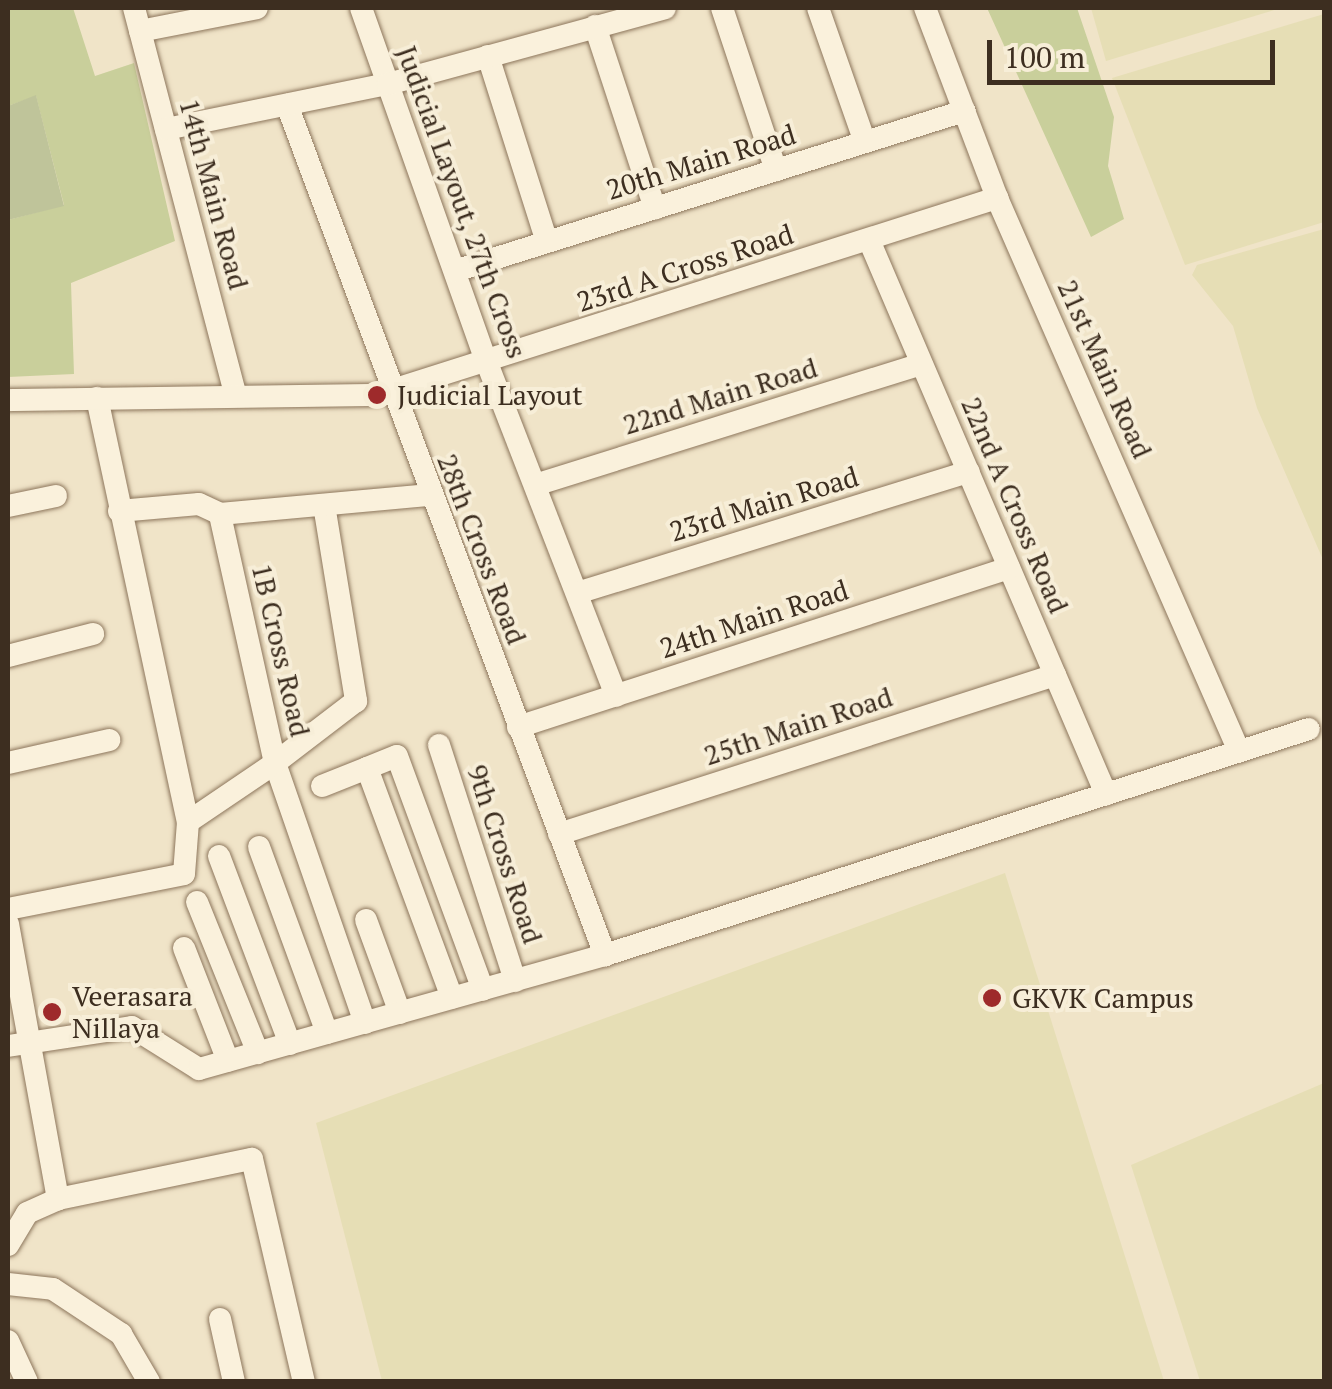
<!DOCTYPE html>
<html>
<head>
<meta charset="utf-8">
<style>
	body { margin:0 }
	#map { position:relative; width:1332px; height:1389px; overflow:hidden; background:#f0e4c8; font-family:"PT Serif",serif }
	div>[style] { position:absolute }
	.farmland>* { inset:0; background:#e6deb5 }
	.green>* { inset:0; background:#c9cf9b }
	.cemetery>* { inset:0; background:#bfc49a }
	.roads { filter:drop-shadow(0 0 2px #8d765c) drop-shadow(0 0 2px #8d765c) }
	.street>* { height:22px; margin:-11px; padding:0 11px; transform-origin:11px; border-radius:11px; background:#faf1dc }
	.dots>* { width:28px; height:28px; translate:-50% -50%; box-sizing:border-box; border:5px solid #f7eed8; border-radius:50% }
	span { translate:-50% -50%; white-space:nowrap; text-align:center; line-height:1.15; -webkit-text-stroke:8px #f7eed8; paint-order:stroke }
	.street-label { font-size:28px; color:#3d2e20 }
	.poi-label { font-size:28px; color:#3d2e20 }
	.left { translate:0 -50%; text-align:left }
	.frame { position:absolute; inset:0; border:10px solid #3d2e20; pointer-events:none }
	.scale { position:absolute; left:987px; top:40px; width:288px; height:45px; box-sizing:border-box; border:5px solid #3d2e20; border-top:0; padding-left:12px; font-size:30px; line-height:35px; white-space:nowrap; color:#3d2e20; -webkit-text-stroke:8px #f7eed8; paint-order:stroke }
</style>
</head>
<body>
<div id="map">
	<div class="farmland">
		<div style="clip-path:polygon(1091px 8px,1281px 8px,1106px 61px)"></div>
		<div style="clip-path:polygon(1324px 14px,1324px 222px,1185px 265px,1112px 78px)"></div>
		<div style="clip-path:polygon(1324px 229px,1324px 562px,1257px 408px,1233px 326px,1192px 275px,1197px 265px)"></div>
		<div style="clip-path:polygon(1005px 873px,1164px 1381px,382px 1381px,316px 1123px)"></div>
		<div style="clip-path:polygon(1324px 1083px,1324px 1381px,1200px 1381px,1131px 1165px)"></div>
	</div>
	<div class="green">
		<div style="clip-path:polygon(8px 8px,73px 8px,95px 76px,134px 63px,175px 241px,71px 283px,74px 374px,8px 377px,8px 220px,64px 205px,36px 96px,8px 106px)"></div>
		<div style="clip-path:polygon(987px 8px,1077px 8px,1114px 117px,1108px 166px,1124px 219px,1091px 237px)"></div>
	</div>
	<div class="cemetery">
		<div style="clip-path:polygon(36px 95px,64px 206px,8px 220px,8px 106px)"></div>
	</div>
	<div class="roads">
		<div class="street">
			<div style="left:134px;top:8px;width:401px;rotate:75.3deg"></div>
			<div style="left:361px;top:8px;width:377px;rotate:70.5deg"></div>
			<div style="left:487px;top:363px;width:357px;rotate:68.8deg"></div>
			<div style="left:722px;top:8px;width:171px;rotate:71.6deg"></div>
			<div style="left:818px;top:8px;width:142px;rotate:70.7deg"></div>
			<div style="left:925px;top:8px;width:203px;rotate:69.2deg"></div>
			<div style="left:997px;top:198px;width:604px;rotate:66.37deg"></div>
			<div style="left:595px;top:26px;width:192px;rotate:71.8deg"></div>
			<div style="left:140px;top:31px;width:119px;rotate:-11.1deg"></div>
			<div style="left:488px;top:56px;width:195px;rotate:72.4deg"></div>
			<div style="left:287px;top:105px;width:908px;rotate:69.49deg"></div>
			<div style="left:166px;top:129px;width:227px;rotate:-11.5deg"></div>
			<div style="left:388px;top:84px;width:287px;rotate:-15.3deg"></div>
			<div style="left:869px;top:240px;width:603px;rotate:66.84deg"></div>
			<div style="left:455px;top:271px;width:534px;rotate:-17.45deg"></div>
			<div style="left:97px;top:398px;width:434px;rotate:77.9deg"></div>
			<div style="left:8px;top:400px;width:369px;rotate:-0.8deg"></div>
			<div style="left:377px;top:395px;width:651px;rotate:-17.63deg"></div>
			<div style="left:535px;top:485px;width:405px;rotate:-17.4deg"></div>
			<div style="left:324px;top:505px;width:199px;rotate:80.7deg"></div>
			<div style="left:356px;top:701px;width:102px;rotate:142.6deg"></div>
			<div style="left:275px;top:763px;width:275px;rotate:70.9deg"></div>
			<div style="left:8px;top:506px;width:49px;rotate:-11.8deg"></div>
			<div style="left:119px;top:511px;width:80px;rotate:-5deg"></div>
			<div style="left:199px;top:504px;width:23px;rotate:25deg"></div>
			<div style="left:220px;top:514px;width:211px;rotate:-5.2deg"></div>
			<div style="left:577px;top:593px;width:410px;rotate:-17.2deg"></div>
			<div style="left:8px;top:656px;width:88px;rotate:-14.5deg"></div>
			<div style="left:518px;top:727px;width:516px;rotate:-17.94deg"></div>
			<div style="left:439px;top:745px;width:248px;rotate:72.1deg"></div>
			<div style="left:8px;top:763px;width:104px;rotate:-12.8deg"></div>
			<div style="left:367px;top:768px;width:32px;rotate:-22deg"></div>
			<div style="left:397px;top:756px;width:249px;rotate:69.8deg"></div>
			<div style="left:322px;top:786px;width:48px;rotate:-21.8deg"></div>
			<div style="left:367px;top:768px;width:245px;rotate:69.7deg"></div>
			<div style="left:559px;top:834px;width:521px;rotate:-17.77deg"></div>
			<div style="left:259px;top:847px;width:198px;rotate:69.9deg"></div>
			<div style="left:219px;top:856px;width:201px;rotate:69.3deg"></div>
			<div style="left:197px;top:902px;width:163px;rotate:68deg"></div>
			<div style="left:8px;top:909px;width:179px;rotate:-11.2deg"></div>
			<div style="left:184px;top:874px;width:52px;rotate:-85.6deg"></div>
			<div style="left:188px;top:822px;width:105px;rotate:-34.1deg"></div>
			<div style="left:275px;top:763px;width:255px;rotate:-102.5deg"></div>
			<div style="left:366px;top:920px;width:99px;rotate:69.9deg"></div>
			<div style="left:8px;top:924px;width:280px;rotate:79.7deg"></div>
			<div style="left:58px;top:1199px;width:198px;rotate:-11.7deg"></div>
			<div style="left:252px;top:1159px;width:229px;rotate:76.9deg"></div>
			<div style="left:184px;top:948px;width:121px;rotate:68.7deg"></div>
			<div style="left:8px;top:1046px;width:125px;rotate:-8.7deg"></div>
			<div style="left:132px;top:1027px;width:79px;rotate:32.1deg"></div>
			<div style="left:199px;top:1069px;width:422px;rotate:-15.7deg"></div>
			<div style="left:605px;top:955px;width:739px;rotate:-17.8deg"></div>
			<div style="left:8px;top:1245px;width:37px;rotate:-59deg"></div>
			<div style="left:27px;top:1213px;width:34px;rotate:-24deg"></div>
			<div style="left:8px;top:1284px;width:45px;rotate:6.3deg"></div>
			<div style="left:53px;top:1289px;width:82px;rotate:33.5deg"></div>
			<div style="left:121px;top:1334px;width:56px;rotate:59.7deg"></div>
			<div style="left:220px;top:1319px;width:65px;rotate:77.5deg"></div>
			<div style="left:8px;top:1341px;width:45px;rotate:65.1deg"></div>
		</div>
	</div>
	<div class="dots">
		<div style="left:377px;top:395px;background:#9e2a2b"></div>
		<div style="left:992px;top:998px;background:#9e2a2b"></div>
		<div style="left:52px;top:1012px;background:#9e2a2b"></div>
	</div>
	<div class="street-label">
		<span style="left:701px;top:162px;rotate:-17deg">20th Main Road</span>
		<span style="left:214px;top:194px;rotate:75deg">14th Main Road</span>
		<span style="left:462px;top:202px;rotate:70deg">Judicial Layout, 27th Cross</span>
		<span style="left:685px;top:268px;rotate:-18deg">23rd A Cross Road</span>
		<span style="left:1105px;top:369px;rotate:66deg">21st Main Road</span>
		<span style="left:720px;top:396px;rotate:-17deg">22nd Main Road</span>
		<span style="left:764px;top:504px;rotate:-17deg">23rd Main Road</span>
		<span style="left:1015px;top:505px;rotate:67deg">22nd A Cross Road</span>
		<span style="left:482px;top:549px;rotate:69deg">28th Cross Road</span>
		<span style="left:754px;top:619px;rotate:-18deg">24th Main Road</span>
		<span style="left:281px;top:650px;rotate:77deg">1B Cross Road</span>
		<span style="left:798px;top:726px;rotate:-18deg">25th Main Road</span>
		<span style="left:505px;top:854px;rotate:72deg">9th Cross Road</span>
	</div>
	<div class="poi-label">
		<span class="left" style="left:397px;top:395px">Judicial Layout</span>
		<span class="left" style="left:72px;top:1012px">Veerasara<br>Nillaya</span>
		<span class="left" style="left:1012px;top:998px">GKVK Campus</span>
	</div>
	<div class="frame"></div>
	<div class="scale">100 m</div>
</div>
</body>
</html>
